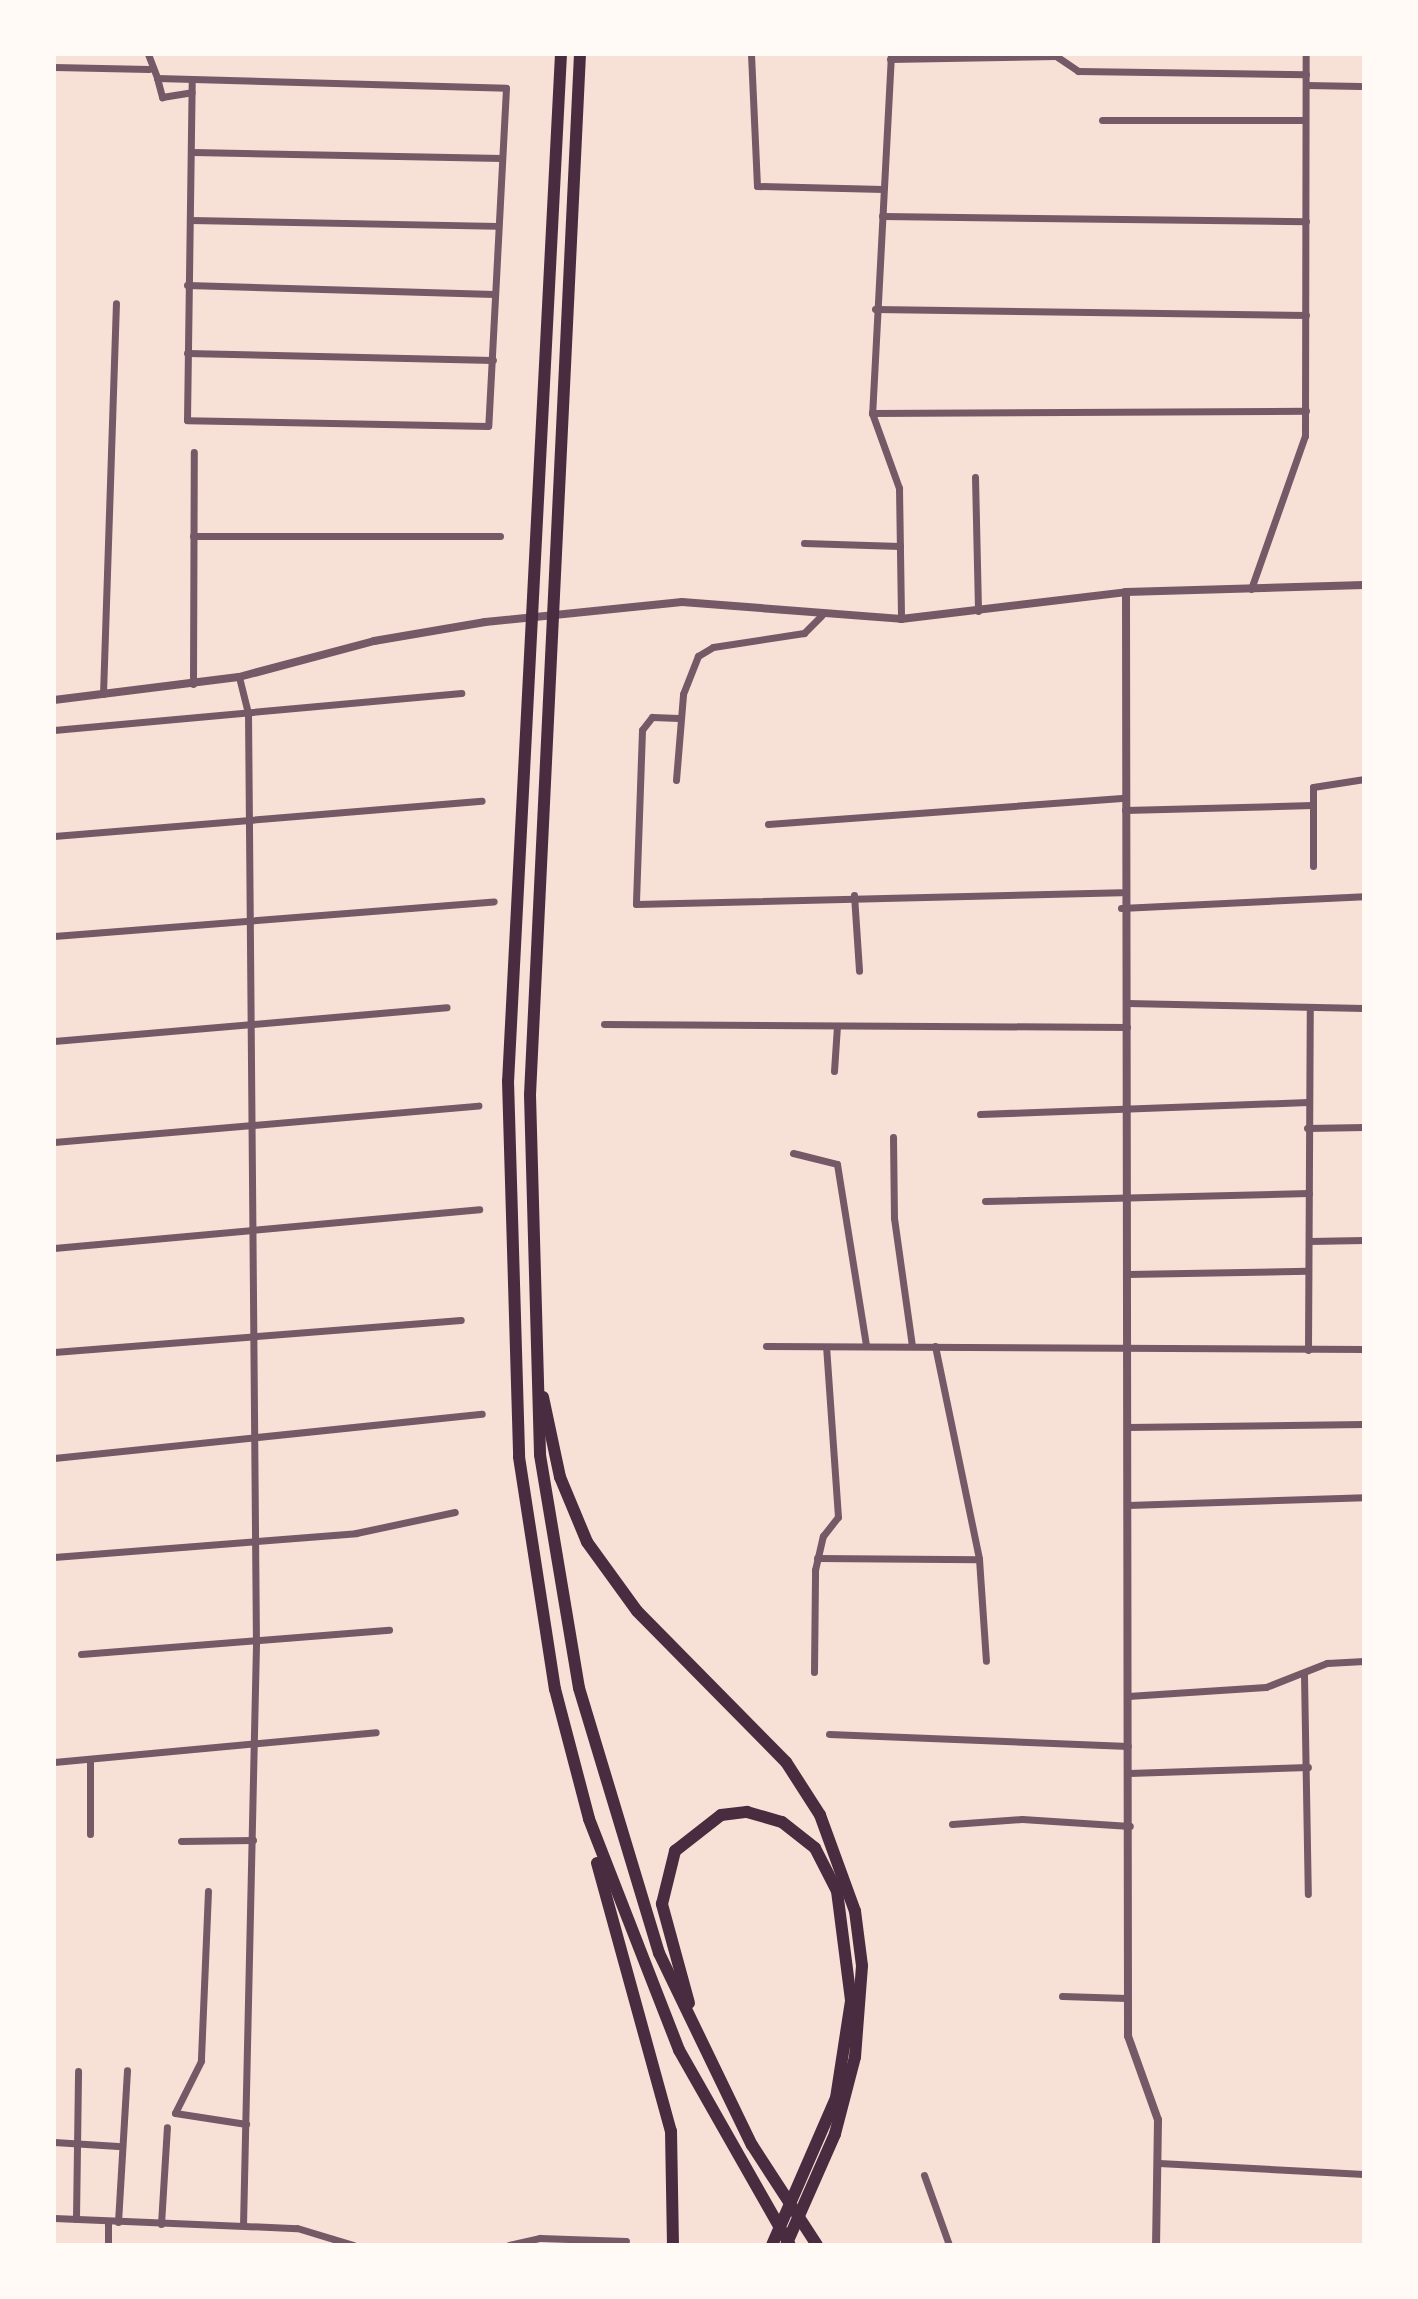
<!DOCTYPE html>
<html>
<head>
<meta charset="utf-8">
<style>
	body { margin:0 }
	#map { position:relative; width:1418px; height:2299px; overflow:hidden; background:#f7e1d7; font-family:Ubuntu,sans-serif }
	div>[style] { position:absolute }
	.minor>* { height:7px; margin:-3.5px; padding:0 3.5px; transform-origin:3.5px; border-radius:3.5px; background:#755966 }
	.tertiary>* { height:8px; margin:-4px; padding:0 4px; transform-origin:4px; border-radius:4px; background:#755966 }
	.motorway>* { height:12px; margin:-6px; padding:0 6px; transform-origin:6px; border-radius:6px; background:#4a2c40 }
	span { translate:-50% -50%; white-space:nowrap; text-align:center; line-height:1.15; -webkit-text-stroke:7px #fffaf5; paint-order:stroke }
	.frame { position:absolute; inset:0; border:56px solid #fffaf5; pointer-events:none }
</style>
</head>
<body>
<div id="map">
	<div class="minor">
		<div style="left:148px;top:54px;width:26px;rotate:69deg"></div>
		<div style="left:157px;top:78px;width:349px;rotate:1.6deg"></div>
		<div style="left:506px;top:88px;width:338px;rotate:93deg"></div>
		<div style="left:488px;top:426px;width:301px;rotate:-178.9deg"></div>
		<div style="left:187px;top:420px;width:341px;rotate:-89.2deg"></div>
		<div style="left:751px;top:54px;width:132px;rotate:87.4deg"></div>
		<div style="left:757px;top:186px;width:126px;rotate:1.4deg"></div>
		<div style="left:891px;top:54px;width:360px;rotate:93deg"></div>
		<div style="left:872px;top:413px;width:80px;rotate:70.2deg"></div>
		<div style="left:899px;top:488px;width:131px;rotate:89.1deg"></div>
		<div style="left:890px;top:59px;width:166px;rotate:-1deg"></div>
		<div style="left:1056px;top:56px;width:27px;rotate:34deg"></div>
		<div style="left:1078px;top:71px;width:228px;rotate:0.8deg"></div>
		<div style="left:54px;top:67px;width:95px;rotate:1.2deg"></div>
		<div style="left:157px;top:78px;width:20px;rotate:75deg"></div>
		<div style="left:162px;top:97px;width:30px;rotate:-9deg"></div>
		<div style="left:1306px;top:85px;width:54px;rotate:1.1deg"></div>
		<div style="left:1102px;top:120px;width:203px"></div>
		<div style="left:192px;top:152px;width:310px;rotate:1.1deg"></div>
		<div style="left:882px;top:216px;width:424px;rotate:0.7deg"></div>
		<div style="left:191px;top:220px;width:306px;rotate:1.1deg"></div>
		<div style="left:187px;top:285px;width:307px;rotate:1.7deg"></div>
		<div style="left:875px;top:309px;width:431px;rotate:0.8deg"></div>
		<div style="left:187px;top:353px;width:306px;rotate:1.3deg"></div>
		<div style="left:872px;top:413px;width:434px;rotate:-0.3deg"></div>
		<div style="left:975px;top:477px;width:134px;rotate:88.7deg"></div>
		<div style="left:193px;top:536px;width:307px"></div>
		<div style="left:804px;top:543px;width:96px;rotate:1.8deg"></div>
		<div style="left:1251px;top:589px;width:162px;rotate:-70.6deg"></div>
		<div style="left:1305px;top:436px;width:382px;rotate:-89.9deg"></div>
		<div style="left:239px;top:677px;width:36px;rotate:76deg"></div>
		<div style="left:248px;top:712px;width:932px;rotate:89.51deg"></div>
		<div style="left:256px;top:1644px;width:581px;rotate:91.28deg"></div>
		<div style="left:193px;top:684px;width:232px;rotate:-89.8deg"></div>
		<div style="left:103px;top:694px;width:391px;rotate:-88.1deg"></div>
		<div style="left:679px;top:718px;width:27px;rotate:-178deg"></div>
		<div style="left:652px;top:717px;width:16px;rotate:128deg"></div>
		<div style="left:642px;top:730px;width:174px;rotate:92deg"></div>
		<div style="left:636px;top:904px;width:485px;rotate:-1.4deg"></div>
		<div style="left:54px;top:730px;width:409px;rotate:-5.2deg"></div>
		<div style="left:676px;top:780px;width:86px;rotate:-85.3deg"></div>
		<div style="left:683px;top:694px;width:41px;rotate:-68.5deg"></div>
		<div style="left:698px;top:656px;width:17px;rotate:-31deg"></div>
		<div style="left:713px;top:647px;width:92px;rotate:-8.7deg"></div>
		<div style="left:804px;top:633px;width:25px;rotate:-45deg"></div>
		<div style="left:1125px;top:810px;width:187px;rotate:-1.5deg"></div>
		<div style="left:768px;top:824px;width:358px;rotate:-4.2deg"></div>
		<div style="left:54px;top:836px;width:429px;rotate:-4.7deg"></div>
		<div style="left:1313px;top:866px;width:79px;rotate:-90deg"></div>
		<div style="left:1313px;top:787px;width:52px;rotate:-8.9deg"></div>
		<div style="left:854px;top:895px;width:76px;rotate:86.2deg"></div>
		<div style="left:1121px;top:908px;width:243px;rotate:-2.8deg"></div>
		<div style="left:54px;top:936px;width:441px;rotate:-4.5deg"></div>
		<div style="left:1127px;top:1003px;width:237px;rotate:1.2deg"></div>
		<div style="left:604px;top:1024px;width:523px;rotate:0.33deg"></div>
		<div style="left:54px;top:1041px;width:394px;rotate:-4.9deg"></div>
		<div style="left:834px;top:1071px;width:45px;rotate:-86.2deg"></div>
		<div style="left:980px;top:1114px;width:328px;rotate:-2.1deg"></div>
		<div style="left:1307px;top:1128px;width:57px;rotate:-1deg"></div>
		<div style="left:893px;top:1137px;width:81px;rotate:89.3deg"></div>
		<div style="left:894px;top:1218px;width:129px;rotate:82deg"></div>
		<div style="left:54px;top:1142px;width:426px;rotate:-4.9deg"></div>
		<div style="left:793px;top:1153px;width:45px;rotate:14deg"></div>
		<div style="left:837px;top:1164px;width:184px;rotate:80.9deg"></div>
		<div style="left:985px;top:1201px;width:324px;rotate:-1.4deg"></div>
		<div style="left:1309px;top:1241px;width:55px;rotate:-1deg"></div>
		<div style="left:54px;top:1248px;width:427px;rotate:-5.2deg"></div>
		<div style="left:1127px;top:1274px;width:180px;rotate:-1deg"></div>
		<div style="left:766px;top:1346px;width:598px;rotate:0.29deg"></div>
		<div style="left:935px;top:1346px;width:217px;rotate:78.3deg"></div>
		<div style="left:979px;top:1559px;width:102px;rotate:86.1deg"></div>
		<div style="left:1308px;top:1350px;width:340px;rotate:-89.7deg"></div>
		<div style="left:54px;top:1352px;width:408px;rotate:-4.5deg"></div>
		<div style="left:1127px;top:1427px;width:237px;rotate:-0.7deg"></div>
		<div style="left:54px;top:1458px;width:430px;rotate:-5.9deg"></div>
		<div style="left:1128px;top:1505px;width:236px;rotate:-1.9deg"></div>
		<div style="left:54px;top:1557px;width:303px;rotate:-4.5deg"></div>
		<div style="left:356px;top:1533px;width:101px;rotate:-12deg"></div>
		<div style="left:817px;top:1558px;width:162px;rotate:0.4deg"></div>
		<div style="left:81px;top:1654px;width:309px;rotate:-4.5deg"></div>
		<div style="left:814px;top:1672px;width:102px;rotate:-89.4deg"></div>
		<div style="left:815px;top:1570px;width:35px;rotate:-77deg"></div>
		<div style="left:823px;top:1536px;width:24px;rotate:-52deg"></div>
		<div style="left:838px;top:1517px;width:170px;rotate:-94deg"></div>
		<div style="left:1304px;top:1675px;width:219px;rotate:89deg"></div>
		<div style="left:1128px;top:1696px;width:138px;rotate:-3.7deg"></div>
		<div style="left:1266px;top:1687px;width:66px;rotate:-21.5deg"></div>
		<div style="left:1327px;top:1663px;width:37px;rotate:-3deg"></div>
		<div style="left:829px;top:1734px;width:299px;rotate:2.3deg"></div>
		<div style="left:90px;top:1761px;width:73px;rotate:90deg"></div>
		<div style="left:54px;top:1762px;width:323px;rotate:-5.3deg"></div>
		<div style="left:1129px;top:1773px;width:179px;rotate:-1.9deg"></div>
		<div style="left:952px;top:1824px;width:70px;rotate:-4.1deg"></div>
		<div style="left:1022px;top:1819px;width:108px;rotate:3.7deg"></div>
		<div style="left:181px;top:1841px;width:72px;rotate:-0.8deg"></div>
		<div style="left:208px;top:1891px;width:170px;rotate:92.4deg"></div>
		<div style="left:201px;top:2061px;width:58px;rotate:116.6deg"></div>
		<div style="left:175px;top:2113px;width:72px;rotate:8.8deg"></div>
		<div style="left:1062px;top:1996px;width:65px;rotate:1.8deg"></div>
		<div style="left:54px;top:2142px;width:64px;rotate:3.6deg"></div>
		<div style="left:1159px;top:2163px;width:205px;rotate:3.1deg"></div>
		<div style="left:924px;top:2175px;width:74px;rotate:70.3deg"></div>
		<div style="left:54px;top:2218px;width:243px;rotate:2.4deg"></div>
		<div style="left:297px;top:2228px;width:59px;rotate:16.9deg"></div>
		<div style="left:76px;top:2219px;width:148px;rotate:-89.2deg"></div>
		<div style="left:118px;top:2222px;width:152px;rotate:-86.6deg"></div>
		<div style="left:161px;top:2224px;width:97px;rotate:-86.5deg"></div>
		<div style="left:108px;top:2245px;width:23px;rotate:-90deg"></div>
		<div style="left:509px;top:2245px;width:32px;rotate:-13deg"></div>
		<div style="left:540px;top:2238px;width:86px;rotate:2deg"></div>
	</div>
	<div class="tertiary">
		<div style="left:1126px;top:592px;width:1444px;rotate:89.92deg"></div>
		<div style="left:1128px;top:2036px;width:89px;rotate:70.3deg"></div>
		<div style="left:1158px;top:2120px;width:125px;rotate:90.9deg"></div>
		<div style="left:54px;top:700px;width:186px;rotate:-7.1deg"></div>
		<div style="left:239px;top:677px;width:140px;rotate:-14.9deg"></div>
		<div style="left:374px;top:641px;width:113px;rotate:-9.7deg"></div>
		<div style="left:485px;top:622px;width:198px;rotate:-5.8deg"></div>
		<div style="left:682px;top:602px;width:220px;rotate:4.4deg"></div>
		<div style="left:901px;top:619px;width:227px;rotate:-6.8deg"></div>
		<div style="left:1126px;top:592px;width:238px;rotate:-1.7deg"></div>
	</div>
	<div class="motorway">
		<div style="left:561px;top:54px;width:1028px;rotate:92.95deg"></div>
		<div style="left:508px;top:1081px;width:376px;rotate:88.3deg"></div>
		<div style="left:519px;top:1457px;width:235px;rotate:81.2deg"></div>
		<div style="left:555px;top:1689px;width:134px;rotate:75.3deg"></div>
		<div style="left:589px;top:1819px;width:248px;rotate:68.7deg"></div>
		<div style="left:679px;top:2050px;width:224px;rotate:60.4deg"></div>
		<div style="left:580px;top:54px;width:1042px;rotate:92.75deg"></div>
		<div style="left:530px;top:1095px;width:360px;rotate:88.4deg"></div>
		<div style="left:540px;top:1455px;width:236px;rotate:80.5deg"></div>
		<div style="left:579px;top:1688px;width:277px;rotate:73.2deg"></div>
		<div style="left:659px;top:1953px;width:213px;rotate:64.2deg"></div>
		<div style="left:752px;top:2145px;width:119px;rotate:57deg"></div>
		<div style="left:543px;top:1397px;width:82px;rotate:78deg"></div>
		<div style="left:560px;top:1477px;width:70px;rotate:67.4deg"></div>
		<div style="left:587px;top:1542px;width:85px;rotate:54.1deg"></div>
		<div style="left:637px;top:1611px;width:212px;rotate:45.4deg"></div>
		<div style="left:786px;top:1762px;width:63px;rotate:57.3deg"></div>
		<div style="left:820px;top:1815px;width:102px;rotate:70deg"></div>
		<div style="left:855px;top:1911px;width:55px;rotate:82.7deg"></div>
		<div style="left:862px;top:1966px;width:91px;rotate:94.4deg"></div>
		<div style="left:855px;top:2057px;width:80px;rotate:104.6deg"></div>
		<div style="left:835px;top:2134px;width:121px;rotate:113.8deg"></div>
		<div style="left:597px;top:1863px;width:278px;rotate:74.6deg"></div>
		<div style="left:671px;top:2131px;width:114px;rotate:89deg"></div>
		<div style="left:689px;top:2003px;width:103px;rotate:-105.3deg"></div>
		<div style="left:662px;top:1904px;width:55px;rotate:-76.2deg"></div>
		<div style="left:675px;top:1851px;width:58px;rotate:-38deg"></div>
		<div style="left:721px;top:1815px;width:26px;rotate:-7deg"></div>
		<div style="left:747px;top:1812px;width:36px;rotate:16deg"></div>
		<div style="left:782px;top:1822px;width:42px;rotate:38.2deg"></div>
		<div style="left:815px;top:1848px;width:48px;rotate:62.9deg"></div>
		<div style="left:837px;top:1891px;width:111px;rotate:82.7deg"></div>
		<div style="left:851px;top:2001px;width:98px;rotate:98.8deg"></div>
		<div style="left:836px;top:2098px;width:160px;rotate:113.5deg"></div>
	</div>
	<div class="frame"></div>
</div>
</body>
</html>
